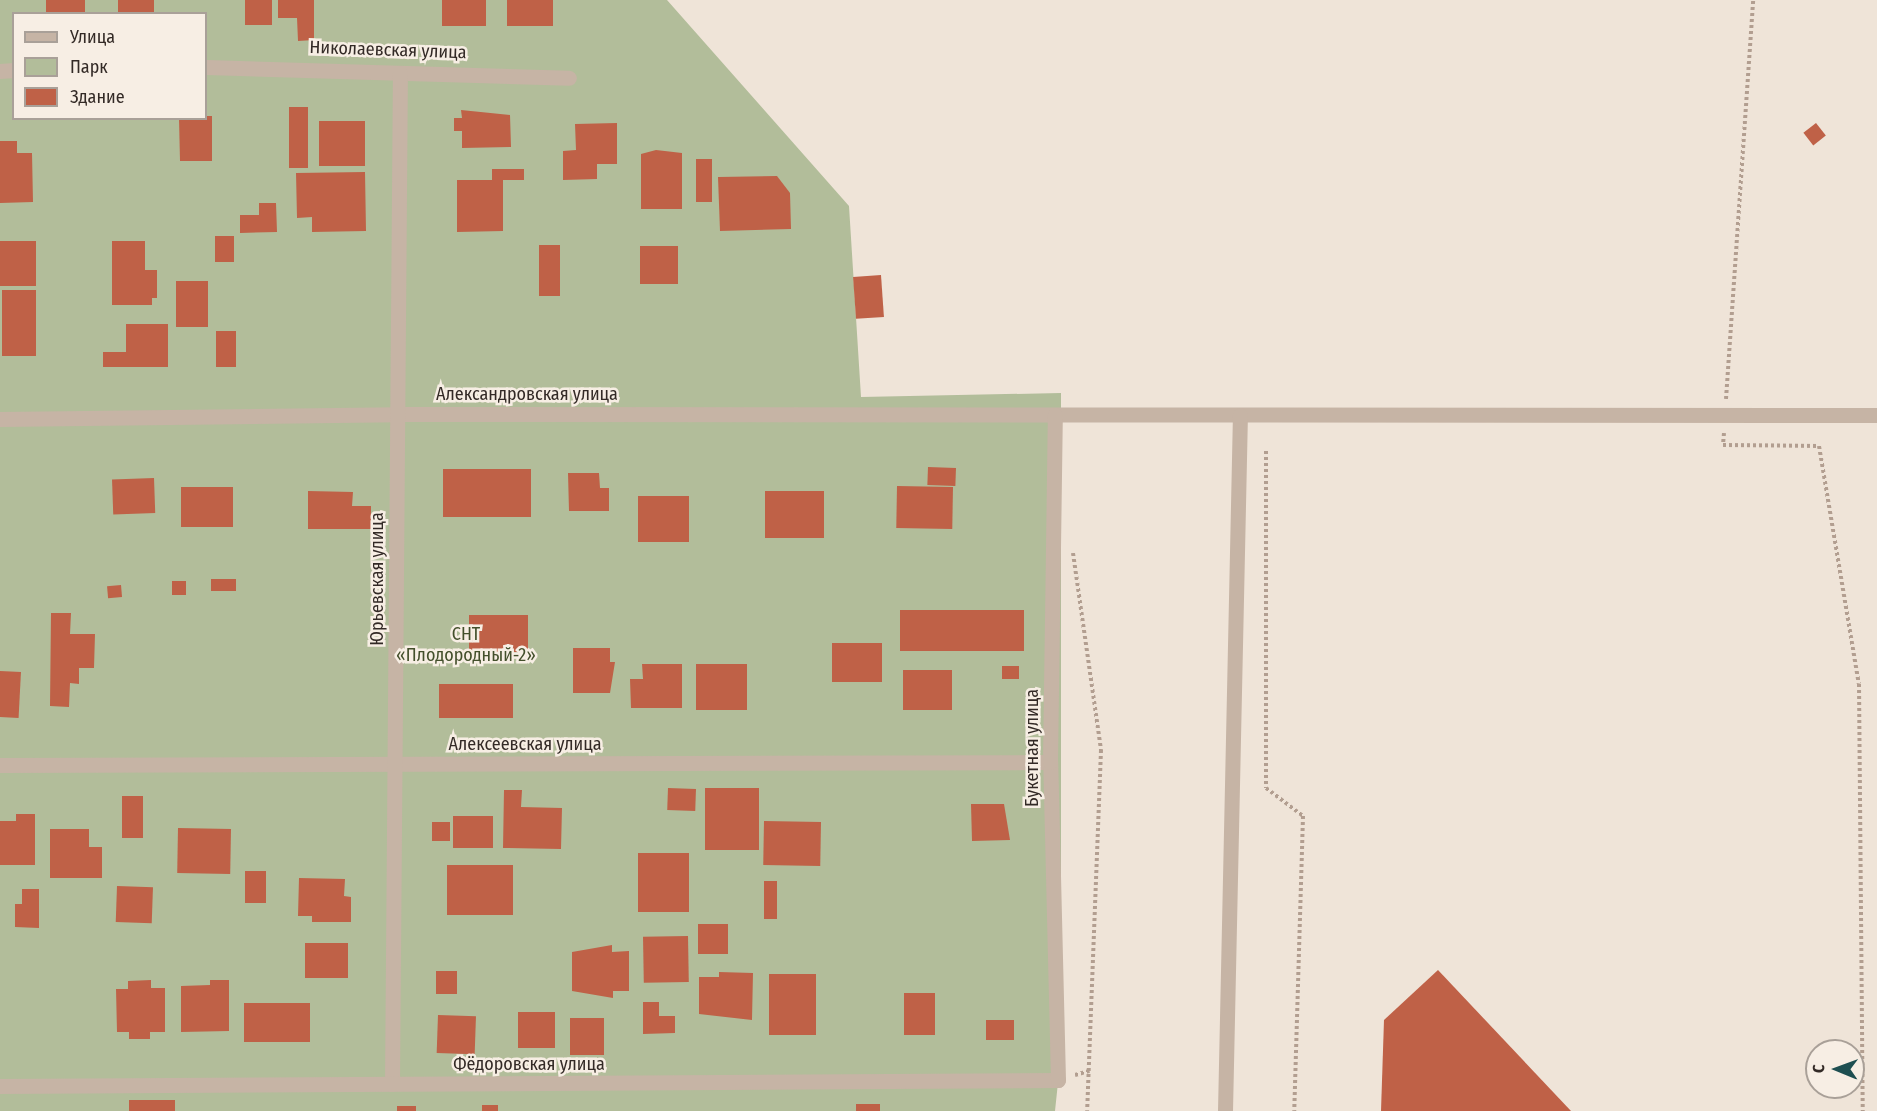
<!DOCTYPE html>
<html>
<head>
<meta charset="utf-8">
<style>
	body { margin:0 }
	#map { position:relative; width:1877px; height:1111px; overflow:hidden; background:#efe4d8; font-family:"Fira Sans Condensed",sans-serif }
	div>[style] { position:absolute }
	.green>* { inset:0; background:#b2bd9a }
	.building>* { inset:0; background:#bf6147; transform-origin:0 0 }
	.path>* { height:4px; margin-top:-2px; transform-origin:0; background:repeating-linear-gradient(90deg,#b29e90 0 3px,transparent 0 6px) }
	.minor>* { height:15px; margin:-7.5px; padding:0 7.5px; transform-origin:7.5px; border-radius:7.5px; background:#c6b4a5 }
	span { translate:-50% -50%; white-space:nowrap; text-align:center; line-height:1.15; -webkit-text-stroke:5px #f7eee4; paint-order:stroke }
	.street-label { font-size:18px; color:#332a26 }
	.park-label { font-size:18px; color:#434f2b }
	.legend { position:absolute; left:12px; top:12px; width:195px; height:108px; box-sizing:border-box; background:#f7eee4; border:2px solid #a9a098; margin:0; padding:8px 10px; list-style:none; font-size:18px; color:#332a26 }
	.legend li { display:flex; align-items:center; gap:12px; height:30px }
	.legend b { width:30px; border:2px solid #a9a098 }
	.north { position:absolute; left:1805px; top:1039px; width:60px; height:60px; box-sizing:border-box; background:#f7eee4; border:2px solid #a9a098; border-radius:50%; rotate:271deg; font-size:16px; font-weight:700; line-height:24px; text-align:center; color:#332a26 }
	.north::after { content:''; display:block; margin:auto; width:21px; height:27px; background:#1e4f51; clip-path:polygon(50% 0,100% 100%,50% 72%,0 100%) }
</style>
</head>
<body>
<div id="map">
	<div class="green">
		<div style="clip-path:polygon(evenodd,0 0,667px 0,849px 206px,861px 397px,1061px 393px,1061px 1054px,1055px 1111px,0 1111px,0 0,14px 14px,206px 14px,206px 118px,14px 118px,14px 14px)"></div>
	</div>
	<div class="building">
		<div style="left:46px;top:0;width:39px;height:14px"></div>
		<div style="left:118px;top:0;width:36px;height:14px"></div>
		<div style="left:245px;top:0;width:27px;height:25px"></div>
		<div style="clip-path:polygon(278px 0,314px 0,314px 40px,298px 41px,297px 18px,278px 18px)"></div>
		<div style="left:442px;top:0;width:44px;height:26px"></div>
		<div style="left:507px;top:0;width:46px;height:26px"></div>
		<div style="left:289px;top:107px;width:19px;height:61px"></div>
		<div style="clip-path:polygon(461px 110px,510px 115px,511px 147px,462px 148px,462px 131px,454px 131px,454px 118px,462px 118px)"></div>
		<div style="clip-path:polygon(206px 116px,212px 116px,212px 161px,180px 161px,179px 118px)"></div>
		<div style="left:365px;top:121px;width:45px;height:46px;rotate:90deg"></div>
		<div style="clip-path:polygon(617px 123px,617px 164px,597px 164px,597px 179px,563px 180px,563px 151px,576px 150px,575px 124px)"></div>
		<div style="left:1816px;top:123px;width:16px;height:16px;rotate:52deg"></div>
		<div style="clip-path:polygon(0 141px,17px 141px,17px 153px,32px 153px,33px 202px,0 203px)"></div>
		<div style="clip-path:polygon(656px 150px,682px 153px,682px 209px,641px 209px,641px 154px)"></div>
		<div style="left:696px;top:159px;width:16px;height:43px"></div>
		<div style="clip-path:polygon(492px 169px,524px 169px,524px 180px,503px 180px,503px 231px,457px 232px,457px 180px,492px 180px)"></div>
		<div style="clip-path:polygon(365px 172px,366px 231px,312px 232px,312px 217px,297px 218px,296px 173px)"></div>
		<div style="clip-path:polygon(777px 176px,790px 193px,791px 229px,720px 231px,718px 177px)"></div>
		<div style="clip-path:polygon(259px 203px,276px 203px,277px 232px,240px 233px,240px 215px,259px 215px)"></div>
		<div style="left:215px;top:236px;width:19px;height:26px"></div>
		<div style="left:0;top:241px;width:36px;height:45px"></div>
		<div style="clip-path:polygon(112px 241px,145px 241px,145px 270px,157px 270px,157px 298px,152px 298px,152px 305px,112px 305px)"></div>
		<div style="left:560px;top:245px;width:51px;height:21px;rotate:90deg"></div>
		<div style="left:640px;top:246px;width:38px;height:38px"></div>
		<div style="left:881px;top:275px;width:42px;height:28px;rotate:86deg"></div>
		<div style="left:176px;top:281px;width:32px;height:46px"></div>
		<div style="left:2px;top:290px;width:34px;height:66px"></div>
		<div style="clip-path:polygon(126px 324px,168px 324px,168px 367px,103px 367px,103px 352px,126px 352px)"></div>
		<div style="left:216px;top:331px;width:20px;height:36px"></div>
		<div style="left:928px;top:467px;width:28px;height:18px;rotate:2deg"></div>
		<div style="left:443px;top:469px;width:88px;height:48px"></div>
		<div style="clip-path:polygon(568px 473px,599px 473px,600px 488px,609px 488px,609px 511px,569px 511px)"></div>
		<div style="left:154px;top:478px;width:35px;height:42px;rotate:88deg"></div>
		<div style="left:897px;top:486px;width:56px;height:42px;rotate:1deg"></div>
		<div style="left:181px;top:487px;width:52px;height:40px"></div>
		<div style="clip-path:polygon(308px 491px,353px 492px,352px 506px,371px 506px,371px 529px,308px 529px)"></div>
		<div style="left:765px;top:491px;width:59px;height:47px"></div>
		<div style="left:638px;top:496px;width:51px;height:46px"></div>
		<div style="left:211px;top:579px;width:25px;height:12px"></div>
		<div style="left:172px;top:581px;width:14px;height:14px"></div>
		<div style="left:121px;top:585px;width:12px;height:14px;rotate:85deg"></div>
		<div style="left:1024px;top:610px;width:41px;height:124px;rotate:90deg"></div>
		<div style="clip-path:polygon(51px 613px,71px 613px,70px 634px,95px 634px,94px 668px,79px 668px,79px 684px,70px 683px,69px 707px,50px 706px)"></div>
		<div style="left:469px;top:615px;width:59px;height:37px"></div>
		<div style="left:832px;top:643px;width:50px;height:39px"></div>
		<div style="clip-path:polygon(573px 648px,610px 648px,610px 662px,615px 662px,610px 693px,573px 693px)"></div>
		<div style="clip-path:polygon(642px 664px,682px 664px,682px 708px,631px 708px,630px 679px,643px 679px)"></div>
		<div style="left:747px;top:664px;width:46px;height:51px;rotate:90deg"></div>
		<div style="left:1002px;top:666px;width:17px;height:13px"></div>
		<div style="left:903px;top:670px;width:49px;height:40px"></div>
		<div style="left:0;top:671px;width:21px;height:46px;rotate:3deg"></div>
		<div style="left:439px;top:684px;width:74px;height:34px"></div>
		<div style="left:668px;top:788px;width:28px;height:22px;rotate:2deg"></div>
		<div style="left:705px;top:788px;width:54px;height:62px"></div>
		<div style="clip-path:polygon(504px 790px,522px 790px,521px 807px,562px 808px,561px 849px,503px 848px)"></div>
		<div style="left:122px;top:796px;width:21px;height:42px"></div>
		<div style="clip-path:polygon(971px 804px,1004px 804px,1010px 840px,972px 841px)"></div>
		<div style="clip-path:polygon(16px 814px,35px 814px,35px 865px,0 865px,0 821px,16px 821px)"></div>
		<div style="left:493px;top:816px;width:32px;height:40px;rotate:90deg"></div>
		<div style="left:764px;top:821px;width:57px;height:44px;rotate:1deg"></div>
		<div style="left:432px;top:822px;width:18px;height:19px"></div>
		<div style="left:178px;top:828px;width:53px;height:45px;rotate:1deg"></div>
		<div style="clip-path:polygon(50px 829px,89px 829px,89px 847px,102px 847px,102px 878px,50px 878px)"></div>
		<div style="left:638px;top:853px;width:51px;height:59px"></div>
		<div style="left:447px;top:865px;width:66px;height:50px"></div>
		<div style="left:245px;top:871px;width:21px;height:32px"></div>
		<div style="clip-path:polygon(299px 878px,345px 879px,344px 896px,351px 897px,351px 922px,312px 922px,312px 916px,298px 916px)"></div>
		<div style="left:764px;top:881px;width:13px;height:38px"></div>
		<div style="left:117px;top:886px;width:36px;height:36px;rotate:2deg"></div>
		<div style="clip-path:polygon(22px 889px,39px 889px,39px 928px,15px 927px,15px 904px,22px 904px)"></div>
		<div style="left:698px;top:924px;width:30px;height:30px"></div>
		<div style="left:688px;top:936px;width:46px;height:45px;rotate:89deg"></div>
		<div style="left:305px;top:943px;width:43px;height:35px"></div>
		<div style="clip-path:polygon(612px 945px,612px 952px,629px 951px,629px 991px,613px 991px,613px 998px,572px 991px,572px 952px)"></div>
		<div style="clip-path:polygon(1438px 970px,1571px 1111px,1381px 1111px,1384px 1020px)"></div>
		<div style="left:436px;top:971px;width:21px;height:23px"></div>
		<div style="clip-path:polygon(719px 972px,753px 973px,752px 1020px,699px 1014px,699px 977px,719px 977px)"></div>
		<div style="left:769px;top:974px;width:47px;height:61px"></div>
		<div style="clip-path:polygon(151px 980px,151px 988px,165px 988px,165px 1032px,150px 1032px,150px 1039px,129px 1039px,129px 1032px,117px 1032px,116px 989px,128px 989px,128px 981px)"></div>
		<div style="clip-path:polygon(210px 980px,229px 980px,229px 1031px,181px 1032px,181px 986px,210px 985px)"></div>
		<div style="left:904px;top:993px;width:31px;height:42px"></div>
		<div style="clip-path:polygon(643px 1002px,659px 1002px,659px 1016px,675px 1016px,675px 1033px,643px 1034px)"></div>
		<div style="left:244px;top:1003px;width:66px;height:39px"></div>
		<div style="left:518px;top:1012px;width:37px;height:36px"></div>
		<div style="left:438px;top:1015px;width:38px;height:38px;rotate:2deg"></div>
		<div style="left:570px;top:1018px;width:34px;height:37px"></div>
		<div style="left:986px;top:1020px;width:28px;height:20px"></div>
		<div style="left:129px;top:1100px;width:46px;height:11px"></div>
		<div style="left:856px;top:1104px;width:24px;height:7px"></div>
		<div style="left:482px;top:1105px;width:16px;height:6px"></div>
		<div style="left:397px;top:1106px;width:19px;height:5px"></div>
	</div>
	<div class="path">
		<div style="left:1726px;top:399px;width:400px;rotate:-86.1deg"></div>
		<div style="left:1724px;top:433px;width:12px;rotate:95deg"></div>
		<div style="left:1723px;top:445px;width:96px;rotate:0.6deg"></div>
		<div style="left:1819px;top:446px;width:241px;rotate:80.5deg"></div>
		<div style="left:1859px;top:684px;width:427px;rotate:89.5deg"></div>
		<div style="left:1266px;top:451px;width:337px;rotate:90deg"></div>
		<div style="left:1266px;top:788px;width:46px;rotate:37.1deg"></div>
		<div style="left:1303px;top:816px;width:295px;rotate:91.7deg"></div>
		<div style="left:1073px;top:553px;width:199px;rotate:81.9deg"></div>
		<div style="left:1101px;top:750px;width:361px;rotate:92.2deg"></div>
		<div style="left:1075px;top:1075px;width:15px;rotate:-16deg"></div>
	</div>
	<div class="minor">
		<div style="left:206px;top:67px;width:363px;rotate:1.7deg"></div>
		<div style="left:0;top:71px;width:14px;rotate:-4deg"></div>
		<div style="left:0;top:419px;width:397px;rotate:-0.7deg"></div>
		<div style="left:397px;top:414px;width:1480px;rotate:0.04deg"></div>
		<div style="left:0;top:765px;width:1050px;rotate:-0.16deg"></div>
		<div style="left:392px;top:1084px;width:1011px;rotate:-89.55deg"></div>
		<div style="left:0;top:1086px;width:1058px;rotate:-0.32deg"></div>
		<div style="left:1058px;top:1080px;width:318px;rotate:-91.4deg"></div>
		<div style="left:1050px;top:762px;width:347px;rotate:-89.2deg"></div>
		<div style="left:1225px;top:1111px;width:696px;rotate:-88.77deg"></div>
	</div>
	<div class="street-label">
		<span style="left:388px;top:50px;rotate:2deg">Николаевская улица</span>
		<span style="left:527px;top:394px">Александровская улица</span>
		<span style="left:377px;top:579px;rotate:-90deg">Юрьевская улица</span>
		<span style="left:525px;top:744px">Алексеевская улица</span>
		<span style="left:1032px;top:748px;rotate:-90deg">Букетная улица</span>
		<span style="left:529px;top:1064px">Фёдоровская улица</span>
	</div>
	<div class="park-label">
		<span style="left:466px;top:645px">СНТ<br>«Плодородный-2»</span>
	</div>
	<ul class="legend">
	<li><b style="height:8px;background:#c6b4a5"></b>Улица</li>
	<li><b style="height:16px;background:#b2bd9a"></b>Парк</li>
	<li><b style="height:16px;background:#bf6147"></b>Здание</li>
	</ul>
	<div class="north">С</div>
</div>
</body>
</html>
